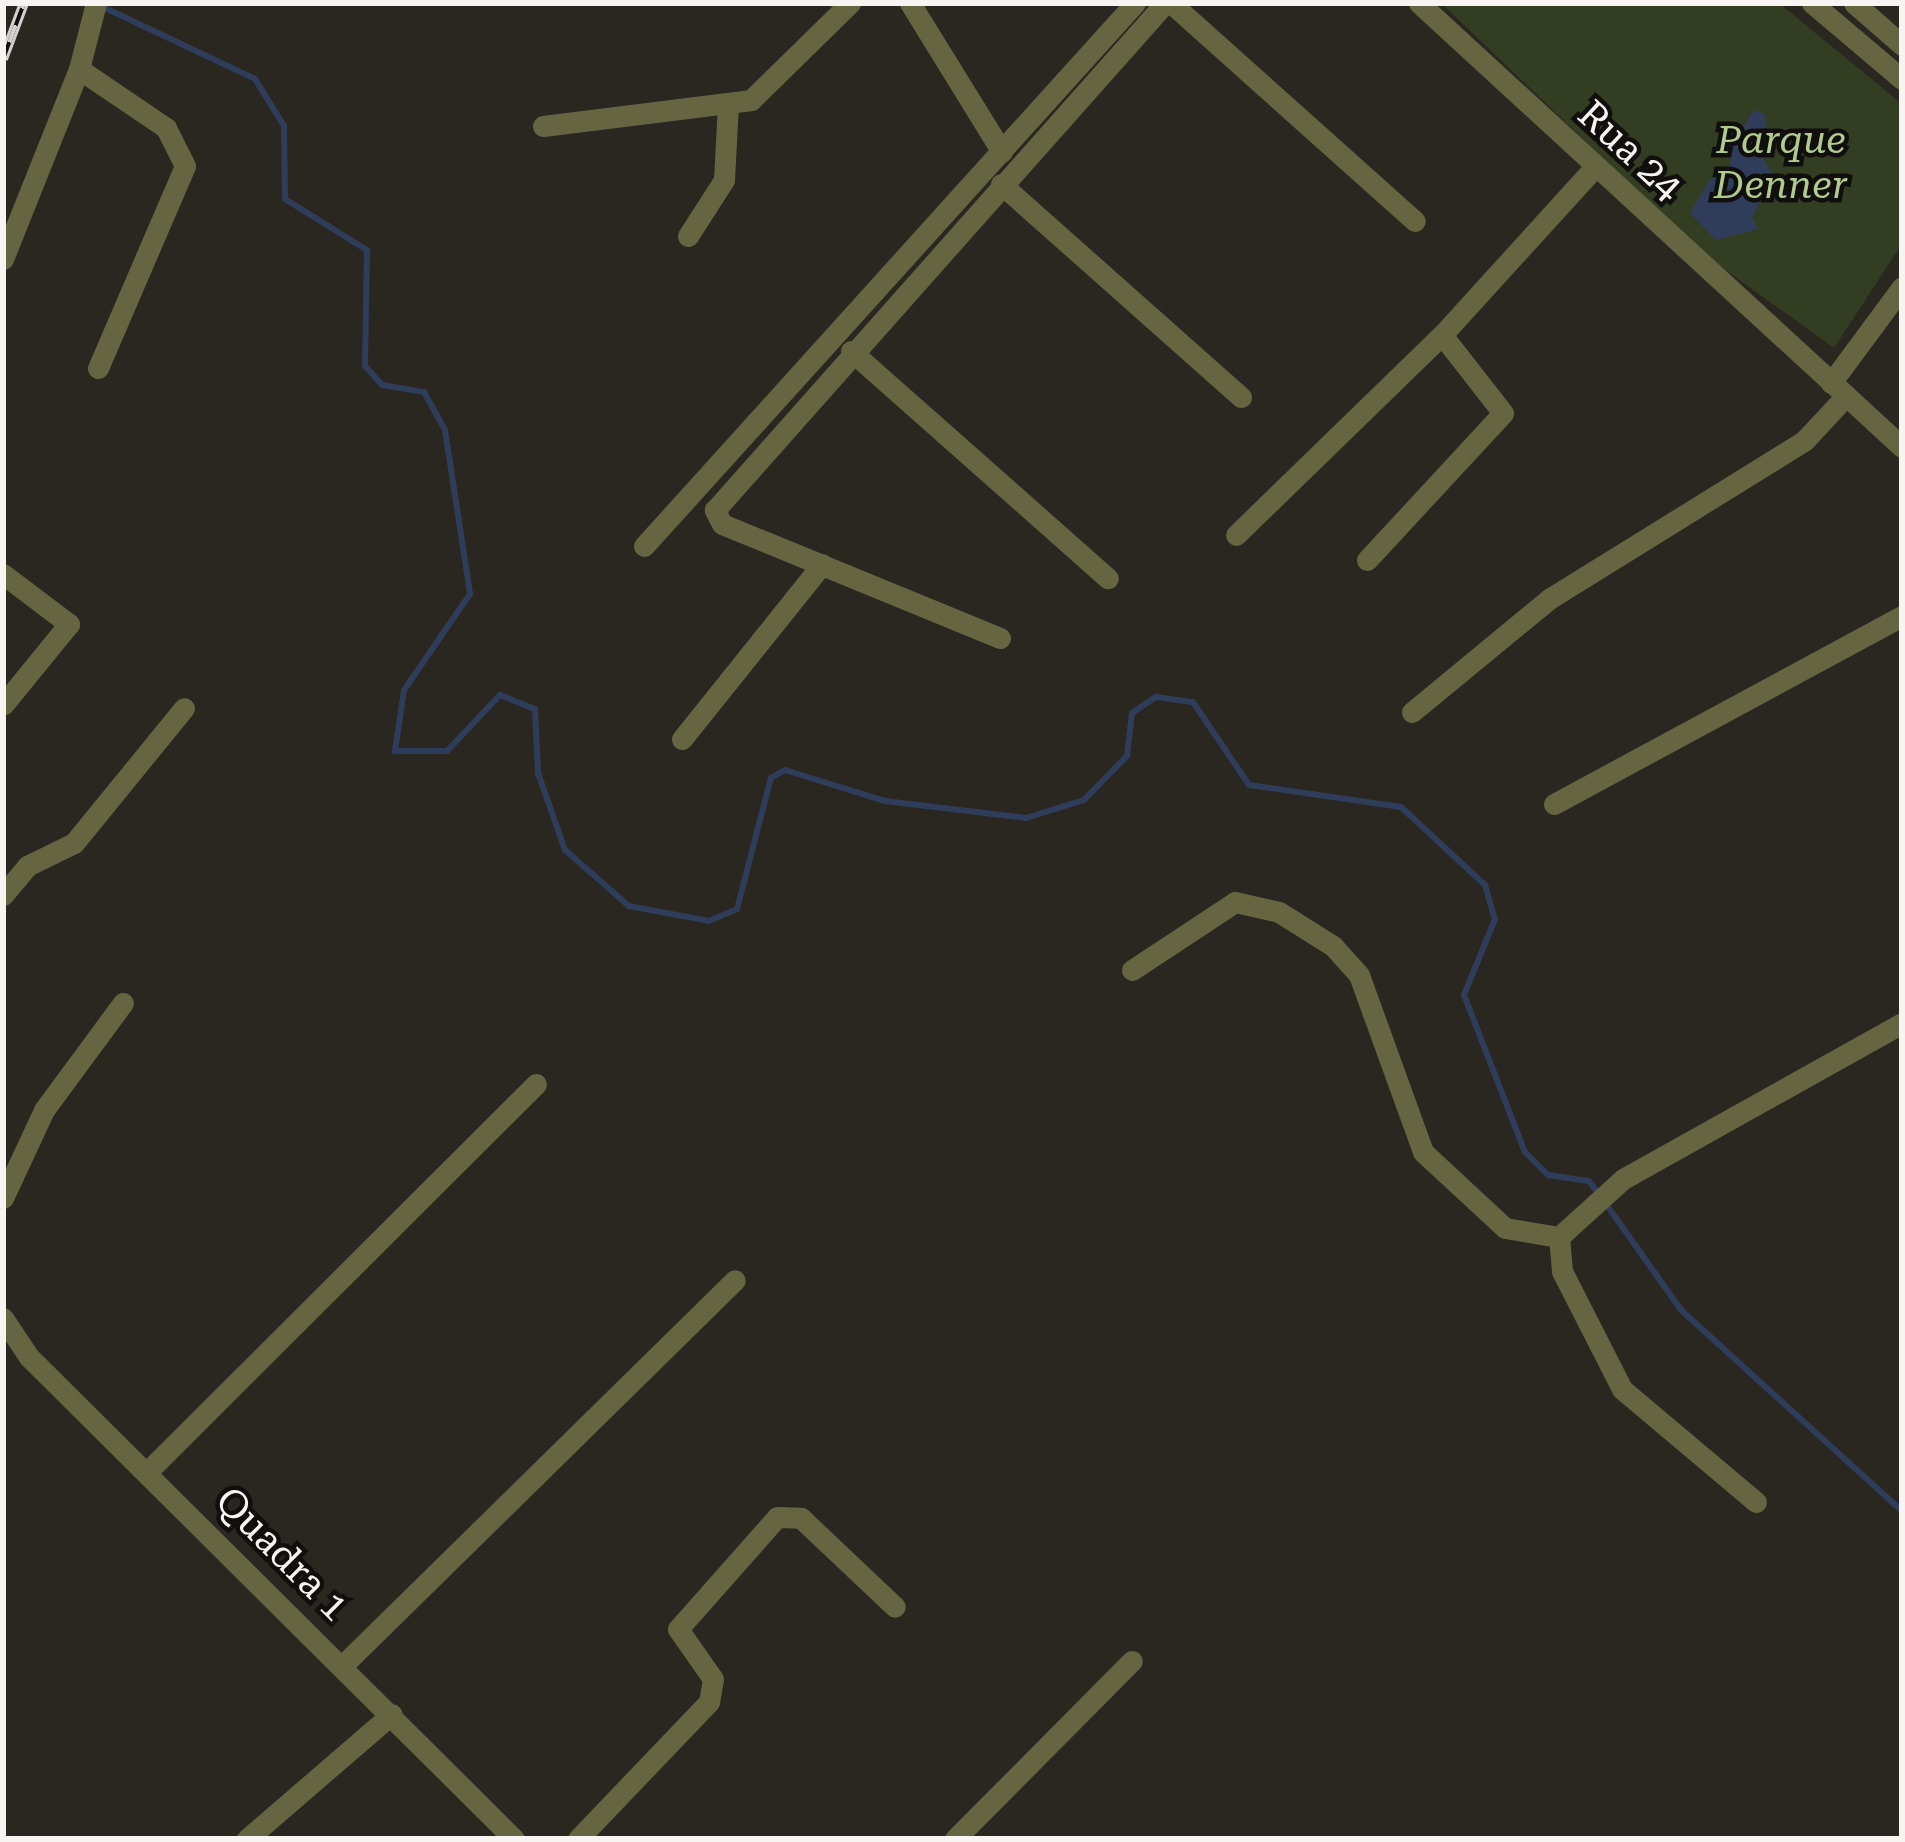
<!DOCTYPE html>
<html>
<head>
<meta charset="utf-8">
<style>
	body { margin:0 }
	#map { position:relative; width:1905px; height:1842px; overflow:hidden; background:#2a2620; font-family:"Roboto Serif",serif }
	div>[style] { position:absolute }
	.green>* { inset:0; background:#323d21 }
	.water>* { inset:0; background:#2f3d5b }
	.stream>* { height:6px; margin:-3px; padding:0 3px; transform-origin:3px; border-radius:3px; background:#2f3d5b }
	.minor>* { height:21px; margin:-10.5px; padding:0 10.5px; transform-origin:10.5px; border-radius:10.5px; background:#656542 }
	.rail>* { height:10px; margin-top:-5px; transform-origin:0; background:repeating-linear-gradient(90deg,#110f0d 0 18px,#d3d0cd 0 36px); box-sizing:border-box; border-block:3px solid #d3d0cd }
	span { translate:-50% -50%; white-space:nowrap; text-align:center; line-height:1.15; -webkit-text-stroke:9px #110f0d; paint-order:stroke }
	.park-label { font-size:39px; color:#b1ca8e; font-style:italic }
	.street-label { font-size:39px; color:#f7f4f1 }
	.frame { position:absolute; inset:0; border:6px solid #f7f4f1; pointer-events:none }
</style>
</head>
<body>
<div id="map">
	<div class="green">
		<div style="clip-path:polygon(1441px 3px,1779px 3px,1902px 104px,1902px 244px,1834px 348px,1703px 254px)"></div>
	</div>
	<div class="water">
		<div style="clip-path:polygon(1753px 110px,1765px 114px,1769px 148px,1763px 158px,1772px 173px,1752px 218px,1758px 229px,1716px 240px,1690px 213px,1711px 178px,1727px 176px,1731px 160px,1718px 144px,1736px 140px)"></div>
	</div>
	<div class="stream">
		<div style="left:103px;top:7px;width:168px;rotate:25.3deg"></div>
		<div style="left:255px;top:79px;width:55px;rotate:58.3deg"></div>
		<div style="left:284px;top:126px;width:73px;rotate:89.2deg"></div>
		<div style="left:285px;top:199px;width:97px;rotate:31.9deg"></div>
		<div style="left:367px;top:250px;width:116px;rotate:91deg"></div>
		<div style="left:365px;top:366px;width:25px;rotate:48deg"></div>
		<div style="left:382px;top:385px;width:43px;rotate:9.5deg"></div>
		<div style="left:424px;top:392px;width:43px;rotate:61.1deg"></div>
		<div style="left:445px;top:430px;width:166px;rotate:81.3deg"></div>
		<div style="left:470px;top:594px;width:116px;rotate:124.5deg"></div>
		<div style="left:404px;top:690px;width:62px;rotate:98.4deg"></div>
		<div style="left:395px;top:751px;width:52px"></div>
		<div style="left:447px;top:751px;width:77px;rotate:-46.6deg"></div>
		<div style="left:500px;top:695px;width:38px;rotate:22deg"></div>
		<div style="left:535px;top:709px;width:64px;rotate:87.3deg"></div>
		<div style="left:538px;top:773px;width:82px;rotate:70.7deg"></div>
		<div style="left:565px;top:850px;width:85px;rotate:41.2deg"></div>
		<div style="left:629px;top:906px;width:81px;rotate:10.6deg"></div>
		<div style="left:709px;top:921px;width:30px;rotate:-23deg"></div>
		<div style="left:737px;top:909px;width:135px;rotate:-75.5deg"></div>
		<div style="left:771px;top:778px;width:16px;rotate:-30deg"></div>
		<div style="left:785px;top:770px;width:105px;rotate:17.2deg"></div>
		<div style="left:885px;top:801px;width:142px;rotate:6.9deg"></div>
		<div style="left:1026px;top:818px;width:61px;rotate:-17.2deg"></div>
		<div style="left:1084px;top:800px;width:62px;rotate:-45.7deg"></div>
		<div style="left:1127px;top:756px;width:43px;rotate:-83.4deg"></div>
		<div style="left:1132px;top:713px;width:29px;rotate:-34deg"></div>
		<div style="left:1156px;top:697px;width:37px;rotate:8deg"></div>
		<div style="left:1193px;top:702px;width:100px;rotate:56deg"></div>
		<div style="left:1249px;top:785px;width:154px;rotate:8.2deg"></div>
		<div style="left:1401px;top:807px;width:115px;rotate:42.9deg"></div>
		<div style="left:1485px;top:885px;width:35px;rotate:74deg"></div>
		<div style="left:1495px;top:919px;width:82px;rotate:112.2deg"></div>
		<div style="left:1464px;top:995px;width:168px;rotate:68.8deg"></div>
		<div style="left:1525px;top:1152px;width:33px;rotate:45deg"></div>
		<div style="left:1548px;top:1175px;width:41px;rotate:8.3deg"></div>
		<div style="left:1589px;top:1181px;width:15px;rotate:53deg"></div>
		<div style="left:1606px;top:1204px;width:130px;rotate:54.7deg"></div>
		<div style="left:1681px;top:1310px;width:299px;rotate:42.3deg"></div>
	</div>
	<div class="minor">
		<div style="left:910px;top:3px;width:175px;rotate:58.3deg"></div>
		<div style="left:1171px;top:3px;width:327px;rotate:41.8deg"></div>
		<div style="left:1419px;top:3px;width:656px;rotate:42.59deg"></div>
		<div style="left:1812px;top:3px;width:118px;rotate:40.2deg"></div>
		<div style="left:1854px;top:3px;width:64px;rotate:41.2deg"></div>
		<div style="left:79px;top:69px;width:105px;rotate:34.1deg"></div>
		<div style="left:166px;top:128px;width:42px;rotate:63.4deg"></div>
		<div style="left:185px;top:166px;width:220px;rotate:113.3deg"></div>
		<div style="left:543px;top:126px;width:210px;rotate:-7.1deg"></div>
		<div style="left:751px;top:100px;width:139px;rotate:-44.4deg"></div>
		<div style="left:1001px;top:184px;width:321px;rotate:41.6deg"></div>
		<div style="left:688px;top:236px;width:67px;rotate:-57.3deg"></div>
		<div style="left:724px;top:180px;width:77px;rotate:-87deg"></div>
		<div style="left:3px;top:259px;width:205px;rotate:-68.2deg"></div>
		<div style="left:79px;top:69px;width:68px;rotate:-75.6deg"></div>
		<div style="left:851px;top:351px;width:343px;rotate:41.5deg"></div>
		<div style="left:1831px;top:383px;width:119px;rotate:-53.5deg"></div>
		<div style="left:1236px;top:535px;width:287px;rotate:-44.2deg"></div>
		<div style="left:1442px;top:335px;width:227px;rotate:-47.7deg"></div>
		<div style="left:644px;top:546px;width:732px;rotate:-47.88deg"></div>
		<div style="left:1367px;top:560px;width:200px;rotate:-47.2deg"></div>
		<div style="left:1503px;top:413px;width:99px;rotate:-128deg"></div>
		<div style="left:3px;top:574px;width:83px;rotate:37.1deg"></div>
		<div style="left:69px;top:624px;width:104px;rotate:129.2deg"></div>
		<div style="left:1000px;top:638px;width:300px;rotate:-157.7deg"></div>
		<div style="left:722px;top:524px;width:16px;rotate:-117deg"></div>
		<div style="left:715px;top:510px;width:678px;rotate:-48.41deg"></div>
		<div style="left:1412px;top:712px;width:178px;rotate:-39.5deg"></div>
		<div style="left:1549px;top:599px;width:300px;rotate:-31.8deg"></div>
		<div style="left:1804px;top:441px;width:62px;rotate:-47deg"></div>
		<div style="left:682px;top:739px;width:224px;rotate:-51.3deg"></div>
		<div style="left:1554px;top:804px;width:396px;rotate:-28.4deg"></div>
		<div style="left:3px;top:895px;width:38px;rotate:-50deg"></div>
		<div style="left:27px;top:866px;width:52px;rotate:-26.1deg"></div>
		<div style="left:74px;top:843px;width:174px;rotate:-50.8deg"></div>
		<div style="left:1132px;top:970px;width:123px;rotate:-33.4deg"></div>
		<div style="left:1235px;top:902px;width:45px;rotate:12.8deg"></div>
		<div style="left:1279px;top:912px;width:64px;rotate:32.2deg"></div>
		<div style="left:1333px;top:946px;width:39px;rotate:48deg"></div>
		<div style="left:1359px;top:975px;width:188px;rotate:70.1deg"></div>
		<div style="left:1423px;top:1152px;width:112px;rotate:42.8deg"></div>
		<div style="left:1505px;top:1228px;width:55px;rotate:9.5deg"></div>
		<div style="left:3px;top:1198px;width:97px;rotate:-65deg"></div>
		<div style="left:44px;top:1110px;width:133px;rotate:-53.6deg"></div>
		<div style="left:3px;top:1318px;width:47px;rotate:56.3deg"></div>
		<div style="left:29px;top:1357px;width:684px;rotate:44.82deg"></div>
		<div style="left:148px;top:1471px;width:548px;rotate:-44.93deg"></div>
		<div style="left:1756px;top:1502px;width:175px;rotate:-139.9deg"></div>
		<div style="left:1622px;top:1389px;width:132px;rotate:-117deg"></div>
		<div style="left:1562px;top:1271px;width:34px;rotate:-95deg"></div>
		<div style="left:1559px;top:1237px;width:86px;rotate:-42.2deg"></div>
		<div style="left:1623px;top:1179px;width:320px;rotate:-29.2deg"></div>
		<div style="left:343px;top:1665px;width:549px;rotate:-44.48deg"></div>
		<div style="left:247px;top:1839px;width:191px;rotate:-40.8deg"></div>
		<div style="left:578px;top:1839px;width:190px;rotate:-46.3deg"></div>
		<div style="left:709px;top:1702px;width:23px;rotate:-80deg"></div>
		<div style="left:713px;top:1679px;width:61px;rotate:-125deg"></div>
		<div style="left:678px;top:1629px;width:149px;rotate:-48.5deg"></div>
		<div style="left:777px;top:1517px;width:24px;rotate:2deg"></div>
		<div style="left:801px;top:1518px;width:129px;rotate:43.4deg"></div>
		<div style="left:955px;top:1839px;width:251px;rotate:-45.2deg"></div>
	</div>
	<div class="rail">
		<div style="left:3px;top:59px;width:60px;rotate:-69.4deg"></div>
	</div>
	<div class="park-label">
		<span style="left:1781px;top:163px">Parque<br>Denner</span>
	</div>
	<div class="street-label">
		<span style="left:1630px;top:151px;rotate:43deg">Rua 24</span>
		<span style="left:282px;top:1554px;rotate:45deg">Quadra 1</span>
	</div>
	<div class="frame"></div>
</div>
</body>
</html>
